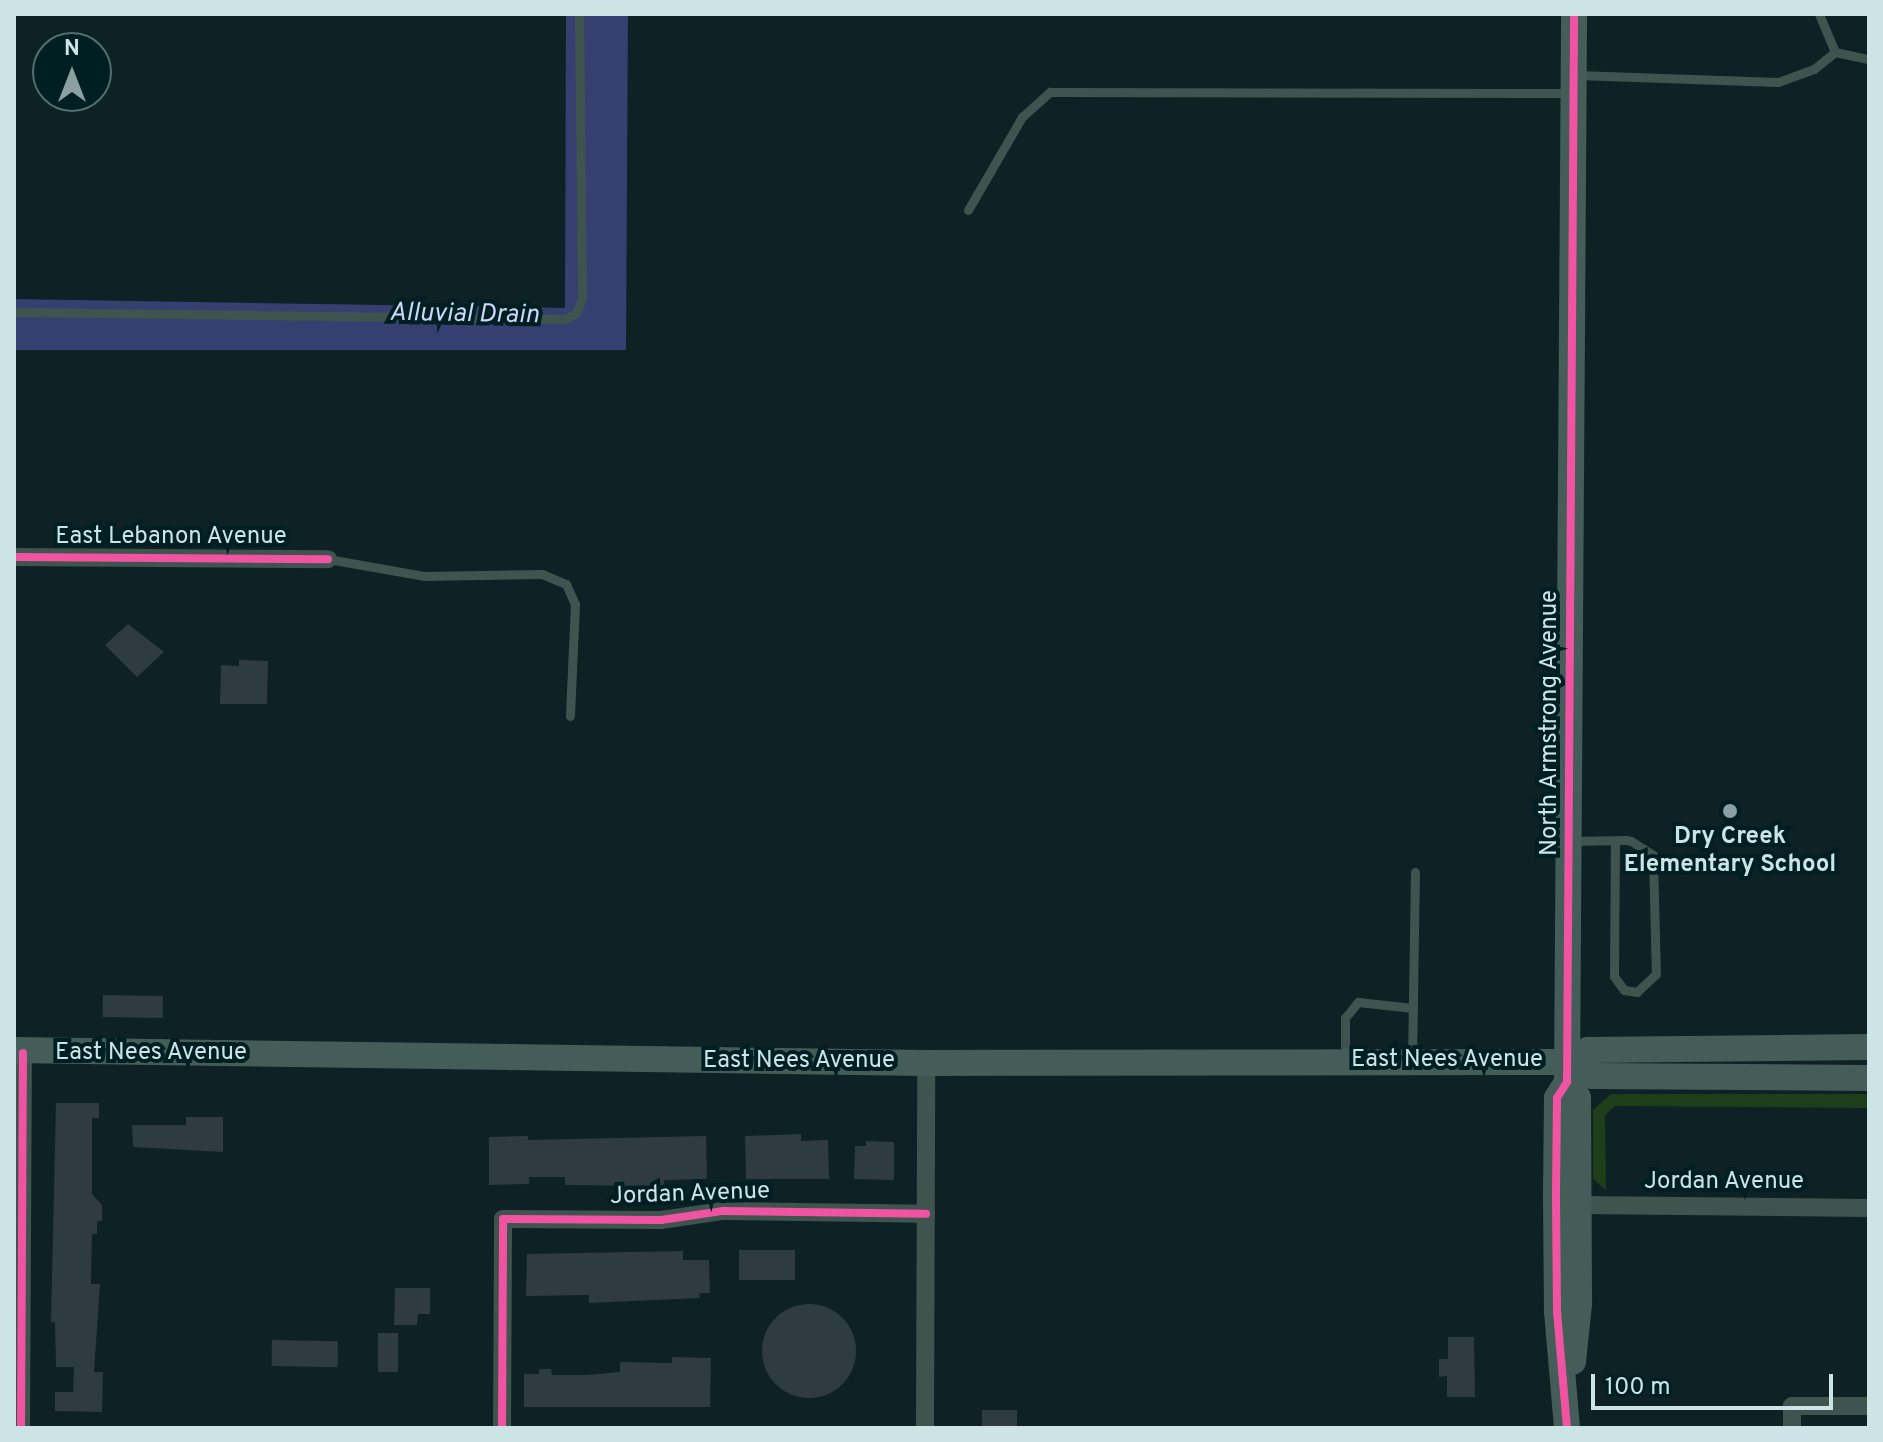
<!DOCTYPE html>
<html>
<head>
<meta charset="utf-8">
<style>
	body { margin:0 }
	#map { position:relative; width:1883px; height:1442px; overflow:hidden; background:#0e2124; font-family:Overpass,sans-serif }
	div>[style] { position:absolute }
	.green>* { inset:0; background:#1e3e19 }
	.water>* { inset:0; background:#353f70 }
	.building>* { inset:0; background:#2e3c42; transform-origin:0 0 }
	.round { border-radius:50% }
	.lane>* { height:9px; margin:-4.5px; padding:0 4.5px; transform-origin:4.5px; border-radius:4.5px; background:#3f544f }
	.street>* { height:18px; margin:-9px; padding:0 9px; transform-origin:9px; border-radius:9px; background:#3f544f }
	.secondary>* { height:26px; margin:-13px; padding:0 13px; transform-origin:13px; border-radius:13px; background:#445d58 }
	.cycleway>* { height:8px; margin:-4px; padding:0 4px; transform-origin:4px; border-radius:4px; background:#f153a3 }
	.dots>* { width:22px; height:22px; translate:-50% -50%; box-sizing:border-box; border:4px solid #001f23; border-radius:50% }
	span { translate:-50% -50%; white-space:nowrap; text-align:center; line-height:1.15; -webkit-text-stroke:8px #001f23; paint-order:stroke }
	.street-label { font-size:24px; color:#cde4e7 }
	.poi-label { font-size:24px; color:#cde4e7; font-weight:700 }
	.water-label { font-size:26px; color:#ced6f8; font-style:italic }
	.frame { position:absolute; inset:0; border:16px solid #cde4e7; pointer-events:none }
	.north { position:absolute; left:32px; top:32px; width:80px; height:80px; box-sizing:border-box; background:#001f23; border:2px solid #526e71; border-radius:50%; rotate:0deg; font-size:22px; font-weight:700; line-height:32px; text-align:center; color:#cde4e7 }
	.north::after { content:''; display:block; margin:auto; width:28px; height:36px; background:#8aa0a3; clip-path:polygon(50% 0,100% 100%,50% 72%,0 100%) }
	.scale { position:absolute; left:1591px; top:1374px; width:242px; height:36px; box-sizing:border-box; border:4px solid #cde4e7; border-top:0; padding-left:10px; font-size:24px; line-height:28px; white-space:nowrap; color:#cde4e7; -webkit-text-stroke:6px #001f23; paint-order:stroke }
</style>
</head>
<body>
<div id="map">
	<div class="green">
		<div style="clip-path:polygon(1611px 1094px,1869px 1094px,1869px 1108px,1615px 1106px,1605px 1115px,1606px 1190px,1593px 1179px,1593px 1110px)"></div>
	</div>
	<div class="water">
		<div style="clip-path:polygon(566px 14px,628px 14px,626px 350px,14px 350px,14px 299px,565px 308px)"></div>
	</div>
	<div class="building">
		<div style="clip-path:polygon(128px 624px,164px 652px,137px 677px,105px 645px)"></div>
		<div style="clip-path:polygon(239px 660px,268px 661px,267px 704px,220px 704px,221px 665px,239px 666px)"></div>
		<div style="left:103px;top:995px;width:60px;height:22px;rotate:1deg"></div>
		<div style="clip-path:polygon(56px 1103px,99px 1103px,99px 1118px,92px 1118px,92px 1194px,102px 1205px,102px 1221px,97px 1221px,97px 1234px,92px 1234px,91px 1284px,100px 1284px,94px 1372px,103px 1372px,102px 1412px,55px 1411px,55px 1392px,73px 1392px,74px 1367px,56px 1367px,55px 1322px,51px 1322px)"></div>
		<div style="clip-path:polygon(186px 1117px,223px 1117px,223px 1152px,133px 1147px,132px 1125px,186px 1125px)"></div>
		<div style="clip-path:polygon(801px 1134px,801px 1141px,828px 1140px,829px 1179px,746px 1179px,745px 1136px)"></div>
		<div style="clip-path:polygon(528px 1136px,528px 1140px,706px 1136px,707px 1179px,664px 1180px,664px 1186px,565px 1185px,565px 1177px,529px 1177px,529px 1184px,489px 1185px,489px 1137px)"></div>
		<div style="clip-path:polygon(866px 1141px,894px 1142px,894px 1180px,854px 1179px,855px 1146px,866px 1146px)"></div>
		<div style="left:795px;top:1250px;width:30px;height:56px;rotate:90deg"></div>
		<div style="clip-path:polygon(683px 1251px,683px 1260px,709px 1260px,710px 1293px,699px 1293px,700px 1298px,589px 1303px,589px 1295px,526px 1296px,527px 1254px)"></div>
		<div style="clip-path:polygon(395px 1288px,430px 1288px,430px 1314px,418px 1314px,417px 1325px,394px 1325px)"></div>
		<div class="round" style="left:762px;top:1304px;width:94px;height:94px"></div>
		<div style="left:378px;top:1333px;width:20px;height:39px"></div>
		<div style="clip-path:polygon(1448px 1337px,1474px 1337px,1475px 1397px,1447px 1397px,1447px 1376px,1439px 1377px,1439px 1359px,1448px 1359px)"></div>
		<div style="left:272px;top:1340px;width:66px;height:26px;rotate:1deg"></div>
		<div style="clip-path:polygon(672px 1357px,711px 1358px,710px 1407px,524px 1407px,524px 1374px,539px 1374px,539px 1369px,551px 1369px,552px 1375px,588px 1375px,620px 1372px,620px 1362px,672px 1363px)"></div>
		<div style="left:982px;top:1410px;width:35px;height:18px"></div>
	</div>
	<div class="lane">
		<div style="left:1819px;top:14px;width:41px;rotate:67.2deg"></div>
		<div style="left:1835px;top:52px;width:35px;rotate:12deg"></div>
		<div style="left:1577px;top:75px;width:201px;rotate:2deg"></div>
		<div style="left:1778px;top:82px;width:38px;rotate:-20deg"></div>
		<div style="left:1814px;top:69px;width:27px;rotate:-39deg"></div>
		<div style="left:968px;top:210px;width:108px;rotate:-59.9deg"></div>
		<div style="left:1022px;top:117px;width:38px;rotate:-42deg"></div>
		<div style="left:1050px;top:92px;width:521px;rotate:0.11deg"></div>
		<div style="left:14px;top:312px;width:551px;rotate:0.73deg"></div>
		<div style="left:565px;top:319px;width:13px;rotate:-29deg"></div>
		<div style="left:576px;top:313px;width:16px;rotate:-68deg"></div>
		<div style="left:582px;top:298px;width:284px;rotate:-90.6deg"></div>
		<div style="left:328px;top:559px;width:97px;rotate:10deg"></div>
		<div style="left:424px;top:576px;width:118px;rotate:-1deg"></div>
		<div style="left:542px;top:574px;width:26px;rotate:23deg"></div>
		<div style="left:566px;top:584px;width:22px;rotate:66deg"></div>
		<div style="left:575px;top:604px;width:112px;rotate:92.6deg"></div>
		<div style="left:1570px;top:841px;width:56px;rotate:-1deg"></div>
		<div style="left:1626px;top:840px;width:5px;rotate:11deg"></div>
		<div style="left:1631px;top:841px;width:26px;rotate:32deg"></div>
		<div style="left:1653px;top:855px;width:119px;rotate:88.6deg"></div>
		<div style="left:1656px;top:974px;width:26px;rotate:137deg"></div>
		<div style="left:1637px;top:992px;width:13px;rotate:-171deg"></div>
		<div style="left:1624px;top:990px;width:17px;rotate:-126deg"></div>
		<div style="left:1614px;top:976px;width:135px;rotate:-89.6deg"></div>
		<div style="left:1345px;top:1061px;width:43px;rotate:-90deg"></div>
		<div style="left:1345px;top:1018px;width:21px;rotate:-51deg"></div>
		<div style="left:1358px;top:1002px;width:55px;rotate:6.2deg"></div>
		<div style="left:1412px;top:1061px;width:189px;rotate:-89.1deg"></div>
	</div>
	<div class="street">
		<div style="left:14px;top:557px;width:314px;rotate:0.4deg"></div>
		<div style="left:1578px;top:1205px;width:291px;rotate:0.6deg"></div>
		<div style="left:21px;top:1428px;width:375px;rotate:-89.7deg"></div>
		<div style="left:502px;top:1428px;width:209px;rotate:-89.7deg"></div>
		<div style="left:503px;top:1219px;width:158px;rotate:0.4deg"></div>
		<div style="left:661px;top:1220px;width:63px;rotate:-8.3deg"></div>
		<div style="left:723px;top:1211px;width:203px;rotate:0.8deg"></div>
		<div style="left:925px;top:1428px;width:365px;rotate:-89.8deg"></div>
		<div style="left:1792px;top:1428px;width:22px;rotate:-90deg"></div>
		<div style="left:1792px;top:1406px;width:77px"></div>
	</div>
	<div class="secondary">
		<div style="left:14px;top:1050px;width:912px;rotate:0.82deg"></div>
		<div style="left:926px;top:1063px;width:649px;rotate:-0.09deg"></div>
		<div style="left:1575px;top:1062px;width:22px;rotate:39deg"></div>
		<div style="left:1592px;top:1076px;width:277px;rotate:0.4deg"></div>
		<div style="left:1575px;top:1062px;width:18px;rotate:-43deg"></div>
		<div style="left:1588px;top:1050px;width:281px;rotate:-0.6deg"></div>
		<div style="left:1567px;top:1082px;width:19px;rotate:55deg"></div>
		<div style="left:1578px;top:1098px;width:206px;rotate:89.7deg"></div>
		<div style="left:1579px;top:1304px;width:58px;rotate:95.9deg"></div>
		<div style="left:1567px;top:1428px;width:116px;rotate:-94.9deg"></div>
		<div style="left:1557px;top:1312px;width:118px;rotate:-90.5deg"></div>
		<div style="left:1556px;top:1194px;width:96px;rotate:-89.4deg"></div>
		<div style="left:1557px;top:1098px;width:19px;rotate:-58deg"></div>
		<div style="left:1567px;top:1082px;width:1068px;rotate:-89.62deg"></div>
	</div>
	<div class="cycleway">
		<div style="left:14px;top:557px;width:314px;rotate:0.4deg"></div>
		<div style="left:21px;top:1428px;width:375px;rotate:-89.7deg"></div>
		<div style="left:502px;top:1428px;width:209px;rotate:-89.7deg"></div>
		<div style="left:503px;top:1219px;width:158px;rotate:0.4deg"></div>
		<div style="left:661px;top:1220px;width:63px;rotate:-8.3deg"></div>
		<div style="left:723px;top:1211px;width:203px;rotate:0.8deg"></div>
		<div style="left:1567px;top:1428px;width:116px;rotate:-94.9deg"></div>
		<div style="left:1557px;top:1312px;width:118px;rotate:-90.5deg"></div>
		<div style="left:1556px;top:1194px;width:96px;rotate:-89.4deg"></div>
		<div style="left:1557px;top:1098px;width:19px;rotate:-58deg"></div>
		<div style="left:1567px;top:1082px;width:1068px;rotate:-89.62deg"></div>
	</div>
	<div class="dots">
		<div style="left:1730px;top:811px;background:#8aa0a3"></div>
	</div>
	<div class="street-label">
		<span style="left:171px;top:538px">East Lebanon Avenue</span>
		<span style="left:1551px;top:723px;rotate:-90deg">North Armstrong Avenue</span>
		<span style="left:151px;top:1054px">East Nees Avenue</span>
		<span style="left:1447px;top:1061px">East Nees Avenue</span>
		<span style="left:799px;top:1062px">East Nees Avenue</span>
		<span style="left:1724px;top:1183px">Jordan Avenue</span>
		<span style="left:690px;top:1195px;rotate:-2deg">Jordan Avenue</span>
	</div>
	<div class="poi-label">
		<span style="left:1730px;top:852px">Dry Creek<br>Elementary School</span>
	</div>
	<div class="water-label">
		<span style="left:464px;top:315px;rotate:1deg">Alluvial Drain</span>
	</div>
	<div class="frame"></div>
	<div class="north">N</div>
	<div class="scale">100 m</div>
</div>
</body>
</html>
